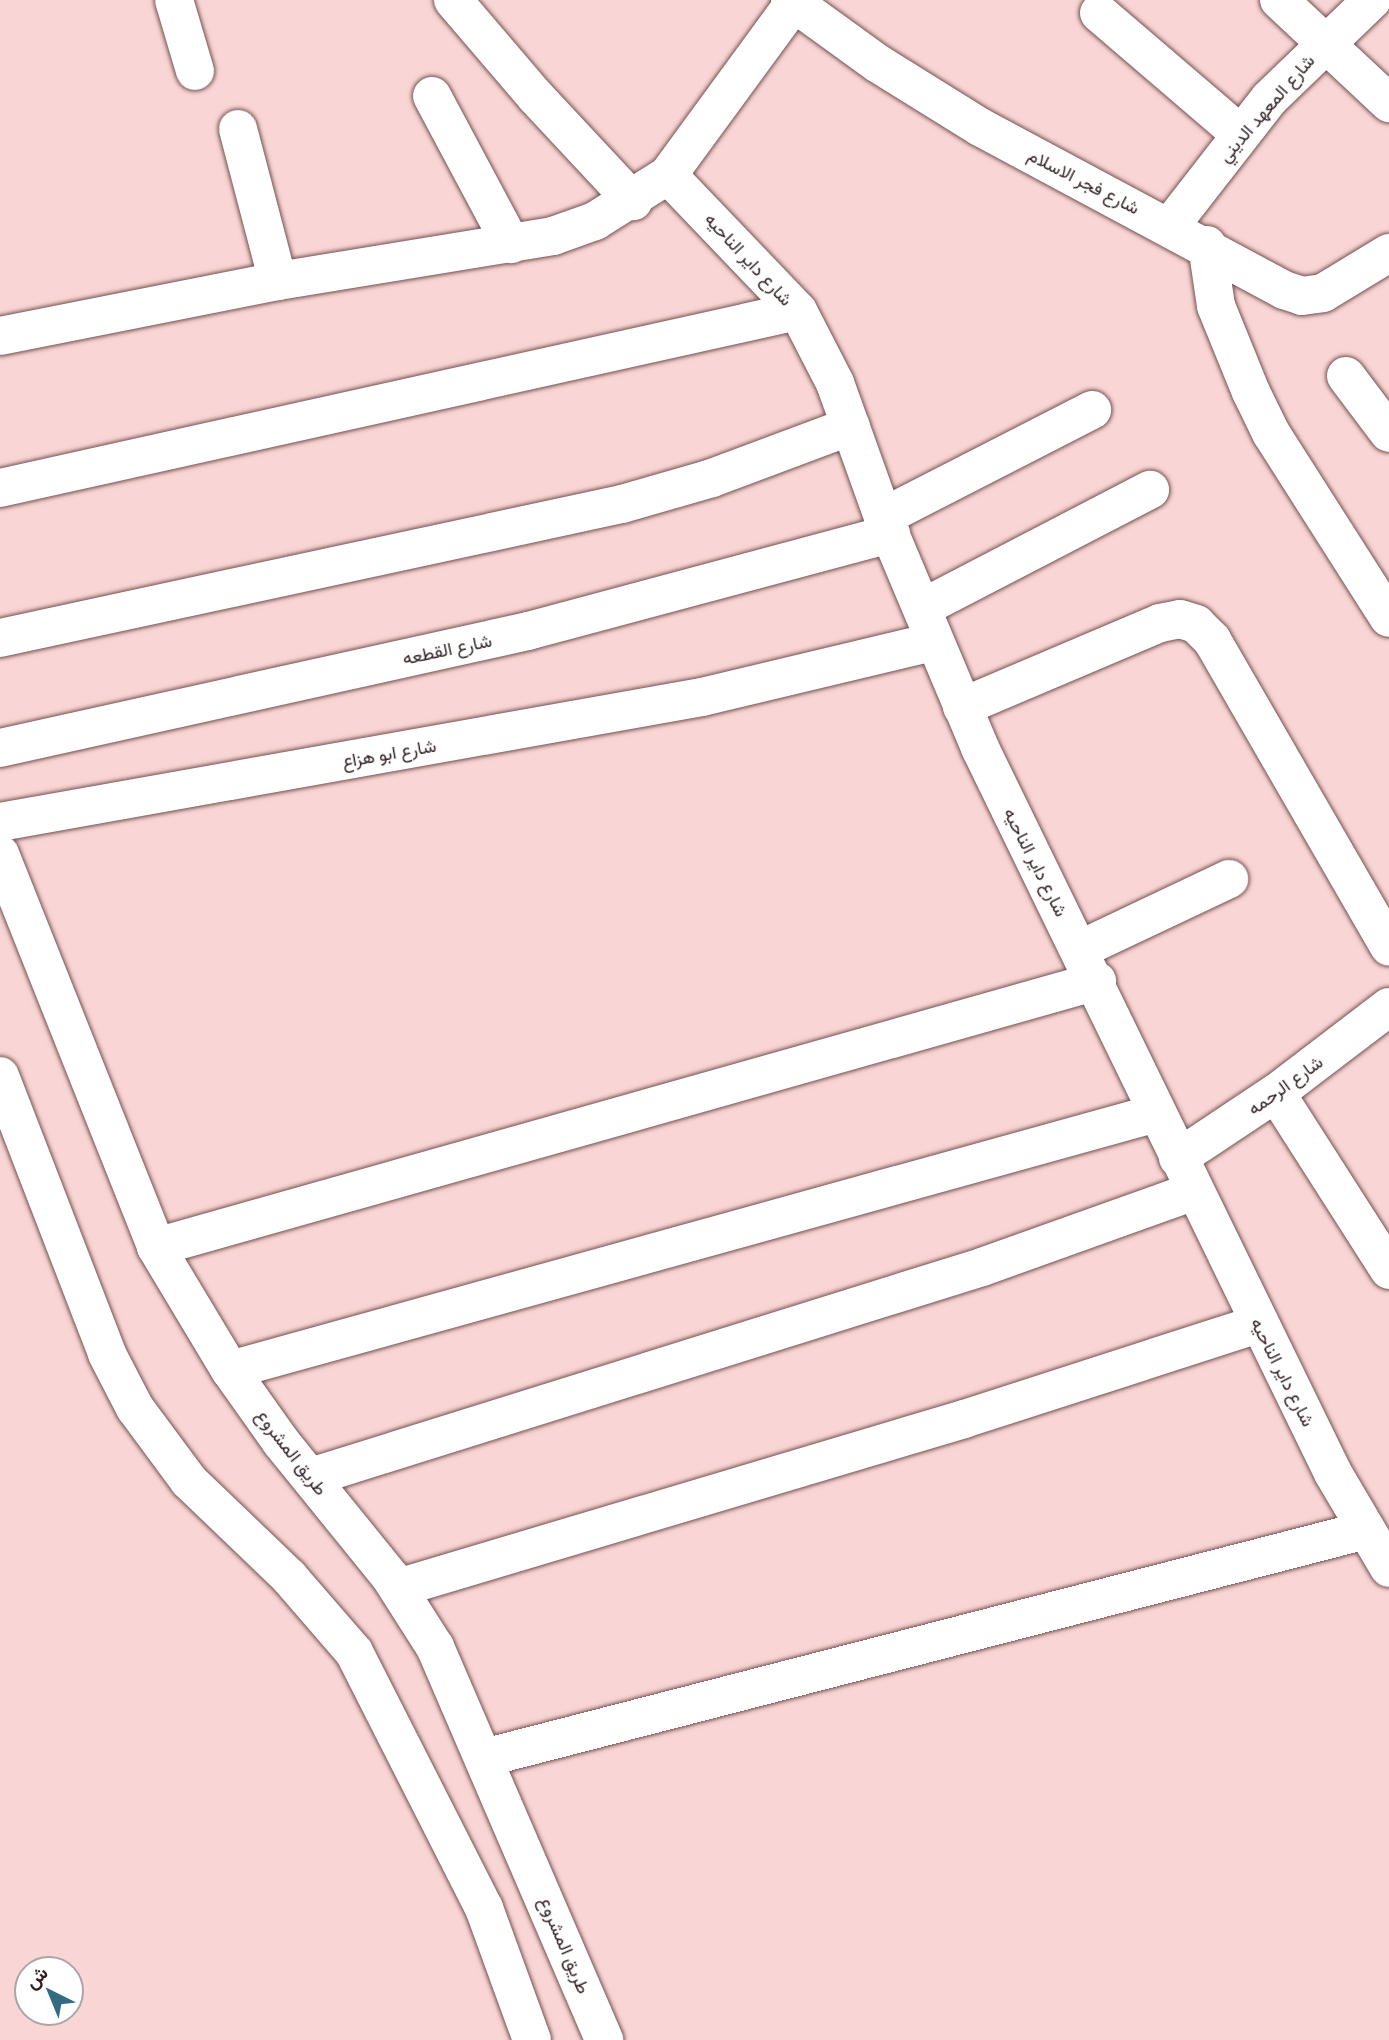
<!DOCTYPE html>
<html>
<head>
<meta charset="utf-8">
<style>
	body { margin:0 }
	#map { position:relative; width:1389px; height:2040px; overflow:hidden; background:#f9d6d5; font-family:"PT Serif",Vazirmatn,serif }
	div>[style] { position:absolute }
	.roads { filter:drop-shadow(0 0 2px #755050) drop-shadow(0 0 2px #755050) }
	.minor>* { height:38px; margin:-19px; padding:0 19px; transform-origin:19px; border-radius:19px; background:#fff }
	span { translate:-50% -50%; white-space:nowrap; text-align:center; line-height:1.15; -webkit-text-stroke:5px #fff; paint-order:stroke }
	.street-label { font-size:18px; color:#2e1e1e }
	.north { position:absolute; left:14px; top:1956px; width:70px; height:70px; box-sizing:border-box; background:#fff; border:2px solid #aba5a5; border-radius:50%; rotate:317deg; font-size:19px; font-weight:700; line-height:28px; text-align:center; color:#2e1e1e }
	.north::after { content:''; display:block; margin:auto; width:24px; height:32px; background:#326b84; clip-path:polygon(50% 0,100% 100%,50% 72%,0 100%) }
</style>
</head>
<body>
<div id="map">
	<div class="roads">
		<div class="minor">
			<div style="left:174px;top:0;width:74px;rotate:73.5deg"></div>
			<div style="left:453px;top:0;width:126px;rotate:49.5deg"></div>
			<div style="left:535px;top:96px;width:144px;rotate:47deg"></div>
			<div style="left:790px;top:0;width:107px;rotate:35.9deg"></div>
			<div style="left:877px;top:63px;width:121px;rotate:31.9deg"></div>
			<div style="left:980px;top:127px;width:345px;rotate:28.2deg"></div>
			<div style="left:1284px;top:290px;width:19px;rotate:18deg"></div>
			<div style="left:1302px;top:296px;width:21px;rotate:-8deg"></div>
			<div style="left:1323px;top:293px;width:77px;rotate:-31.2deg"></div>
			<div style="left:1279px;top:0;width:151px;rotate:43.1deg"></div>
			<div style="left:1099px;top:13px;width:186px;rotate:40.6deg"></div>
			<div style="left:432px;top:96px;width:168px;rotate:61.9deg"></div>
			<div style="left:238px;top:129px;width:157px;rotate:75.3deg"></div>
			<div style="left:668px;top:175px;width:188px;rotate:46.3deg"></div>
			<div style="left:798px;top:311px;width:81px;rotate:62.8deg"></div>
			<div style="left:835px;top:383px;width:142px;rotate:70.3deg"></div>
			<div style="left:883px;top:517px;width:251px;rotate:67.2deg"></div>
			<div style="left:980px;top:748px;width:806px;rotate:64.04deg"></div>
			<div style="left:1333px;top:1473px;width:110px;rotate:59.5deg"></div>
			<div style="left:1171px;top:225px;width:160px;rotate:-52.1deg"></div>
			<div style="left:1269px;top:99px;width:143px;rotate:-43.9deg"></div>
			<div style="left:1207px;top:245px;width:62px;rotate:81.6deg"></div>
			<div style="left:1216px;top:306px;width:93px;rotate:67.9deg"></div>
			<div style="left:1251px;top:392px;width:46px;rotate:64deg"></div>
			<div style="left:1271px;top:433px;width:219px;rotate:57.5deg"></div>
			<div style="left:0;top:336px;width:283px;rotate:-11.2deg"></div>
			<div style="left:278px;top:281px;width:279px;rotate:-9.3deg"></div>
			<div style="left:553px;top:236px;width:45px;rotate:-19.7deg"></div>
			<div style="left:595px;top:221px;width:86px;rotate:-32.2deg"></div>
			<div style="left:668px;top:175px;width:213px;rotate:-53.8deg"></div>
			<div style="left:1346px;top:376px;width:71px;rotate:53deg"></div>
			<div style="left:0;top:488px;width:817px;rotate:-12.51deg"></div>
			<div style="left:883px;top:517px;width:235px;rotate:-27.1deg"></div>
			<div style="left:922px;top:608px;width:257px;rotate:-27.4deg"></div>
			<div style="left:0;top:638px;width:636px;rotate:-12.16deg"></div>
			<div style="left:622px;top:504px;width:94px;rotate:-16.1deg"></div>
			<div style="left:712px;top:478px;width:148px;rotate:-20.5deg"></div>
			<div style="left:962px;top:707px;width:215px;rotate:-23deg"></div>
			<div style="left:1160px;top:623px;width:20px;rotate:-11deg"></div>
			<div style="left:1180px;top:619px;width:17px;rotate:17deg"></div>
			<div style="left:1196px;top:624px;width:23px;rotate:45deg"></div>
			<div style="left:1212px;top:640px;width:354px;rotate:60deg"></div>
			<div style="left:0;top:748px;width:541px;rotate:-12.49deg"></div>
			<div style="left:528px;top:631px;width:376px;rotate:-15deg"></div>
			<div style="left:0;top:822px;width:713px;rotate:-10.1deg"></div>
			<div style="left:702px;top:697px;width:237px;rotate:-13.4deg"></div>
			<div style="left:0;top:854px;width:423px;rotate:68.3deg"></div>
			<div style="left:156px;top:1247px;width:144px;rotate:59deg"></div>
			<div style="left:230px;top:1370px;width:88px;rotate:54.7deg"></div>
			<div style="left:281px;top:1442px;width:175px;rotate:51deg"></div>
			<div style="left:391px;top:1578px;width:82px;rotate:57.5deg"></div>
			<div style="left:435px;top:1647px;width:428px;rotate:66.7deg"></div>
			<div style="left:1081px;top:949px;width:164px;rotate:-25.3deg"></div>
			<div style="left:0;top:1076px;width:298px;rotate:68.9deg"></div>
			<div style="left:107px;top:1354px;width:61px;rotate:62.6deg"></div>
			<div style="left:135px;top:1408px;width:91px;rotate:53.5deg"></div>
			<div style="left:189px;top:1481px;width:139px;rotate:43.8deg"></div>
			<div style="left:289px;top:1577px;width:99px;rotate:49.1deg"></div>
			<div style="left:354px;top:1652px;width:287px;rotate:63.1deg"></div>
			<div style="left:484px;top:1908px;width:140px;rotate:70deg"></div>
			<div style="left:1276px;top:1093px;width:210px;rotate:57.4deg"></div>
			<div style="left:1178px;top:1158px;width:118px;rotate:-33.6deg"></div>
			<div style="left:1276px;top:1093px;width:142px;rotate:-37.3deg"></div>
			<div style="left:156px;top:1247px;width:978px;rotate:-15.78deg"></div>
			<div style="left:230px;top:1370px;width:962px;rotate:-15.5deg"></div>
			<div style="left:311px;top:1477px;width:703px;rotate:-17.38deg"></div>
			<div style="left:982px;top:1267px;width:225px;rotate:-19.7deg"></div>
			<div style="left:398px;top:1588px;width:591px;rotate:-16.62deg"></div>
			<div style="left:964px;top:1419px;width:310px;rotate:-17.9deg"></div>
			<div style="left:484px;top:1758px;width:911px;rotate:-14.49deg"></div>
		</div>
	</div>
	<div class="street-label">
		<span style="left:1266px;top:108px;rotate:-49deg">شارع المعهد الديني</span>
		<span style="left:1084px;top:181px;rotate:27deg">شارع فجر الاسلام</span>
		<span style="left:749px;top:259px;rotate:47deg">شارع داير الناحيه</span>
		<span style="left:447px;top:649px;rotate:-12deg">شارع القطعه</span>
		<span style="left:389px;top:753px;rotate:-10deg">شارع ابو هزاع</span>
		<span style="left:1036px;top:862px;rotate:63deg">شارع داير الناحيه</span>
		<span style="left:1285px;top:1085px;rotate:-36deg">شارع الرحمه</span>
		<span style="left:1283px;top:1372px;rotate:63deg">شارع داير الناحيه</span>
		<span style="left:292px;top:1452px;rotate:52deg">طريق المشروع</span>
		<span style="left:565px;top:1945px;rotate:67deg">طريق المشروع</span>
	</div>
	<div class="north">ش</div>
</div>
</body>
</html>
